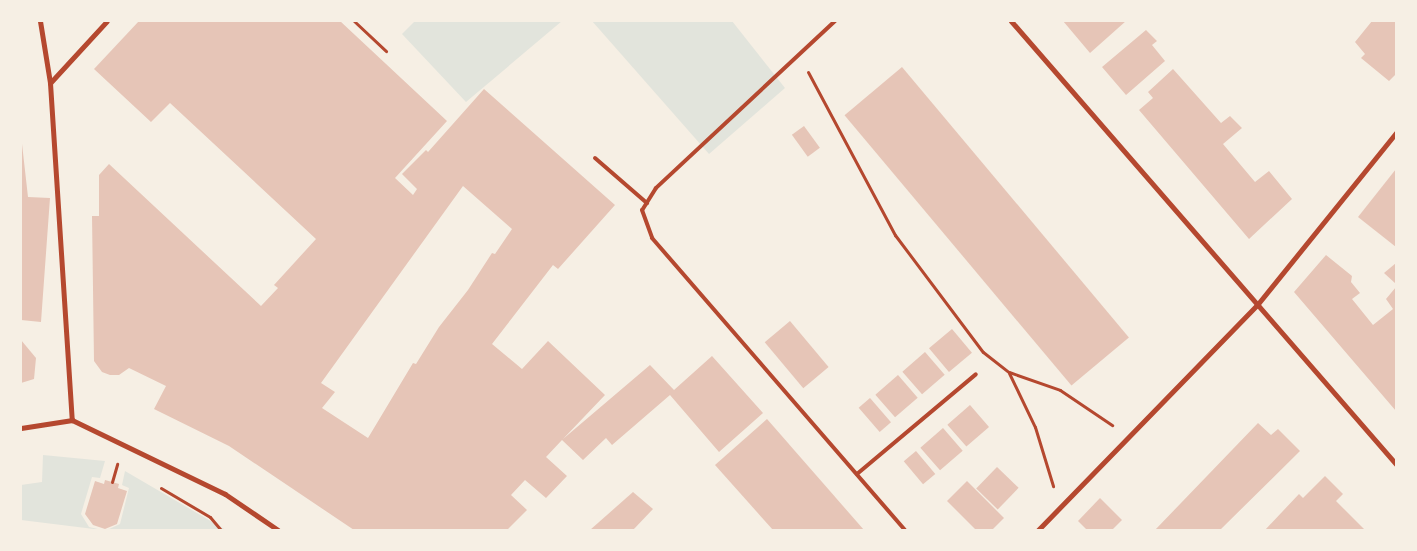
<!DOCTYPE html>
<html>
<head>
<meta charset="utf-8">
<style>
	body { margin:0 }
	#map { position:relative; width:1417px; height:551px; overflow:hidden; background:#f6efe4; font-family:"DM Sans",sans-serif }
	div>[style] { position:absolute }
	.green>* { inset:0; background:#e2e4dc }
	.building>* { inset:0; background:#e6c5b7; transform-origin:0 0 }
	.path>* { height:3px; margin:-1.5px; padding:0 1.5px; transform-origin:1.5px; border-radius:1.5px; background:#b5482f }
	.service>* { height:4px; margin:-2px; padding:0 2px; transform-origin:2px; border-radius:2px; background:#b5482f }
	.minor>* { height:5px; margin:-2.5px; padding:0 2.5px; transform-origin:2.5px; border-radius:2.5px; background:#b5482f }
	span { translate:-50% -50%; white-space:nowrap; text-align:center; line-height:1.15; -webkit-text-stroke:5px #f6efe4; paint-order:stroke }
	.frame { position:absolute; inset:0; border:22px solid #f6efe4; pointer-events:none }
</style>
</head>
<body>
<div id="map">
	<div class="green">
		<div style="clip-path:polygon(415px 21px,562px 21px,466px 102px,402px 34px)"></div>
		<div style="clip-path:polygon(592px 21px,732px 21px,785px 88px,709px 154px)"></div>
		<div style="clip-path:polygon(43px 455px,105px 461px,100px 478px,92px 477px,81px 514px,89px 527px,102px 530px,21px 520px,21px 485px,42px 482px)"></div>
		<div style="clip-path:polygon(125px 471px,226px 530px,107px 530px,120px 524px,129px 488px,122px 485px)"></div>
	</div>
	<div class="building">
		<div style="clip-path:polygon(evenodd,139px 21px,340px 21px,447px 121px,395px 178px,413px 195px,417px 189px,402px 174px,426px 150px,428px 152px,484px 89px,615px 205px,558px 269px,553px 265px,492px 344px,522px 369px,548px 341px,605px 395px,563px 439px,650px 365px,674px 390px,712px 356px,763px 413px,719px 452px,670px 395px,612px 445px,606px 438px,583px 460px,562px 440px,546px 457px,567px 476px,546px 498px,525px 480px,511px 495px,527px 510px,507px 530px,354px 530px,229px 446px,154px 409px,166px 386px,129px 368px,119px 375px,110px 375px,102px 372px,94px 361px,92px 216px,99px 216px,99px 175px,109px 164px,261px 306px,278px 288px,274px 285px,316px 239px,170px 103px,151px 122px,94px 69px,139px 21px,463px 186px,512px 229px,495px 254px,492px 253px,468px 290px,439px 327px,416px 364px,413px 363px,368px 438px,322px 408px,335px 392px,321px 383px,463px 186px)"></div>
		<div style="clip-path:polygon(1063px 21px,1126px 21px,1090px 53px)"></div>
		<div style="clip-path:polygon(1372px 21px,1396px 21px,1396px 74px,1389px 81px,1361px 58px,1365px 54px,1355px 42px)"></div>
		<div style="clip-path:polygon(1146px 30px,1157px 41px,1152px 45px,1165px 61px,1126px 95px,1102px 67px)"></div>
		<div style="left:902px;top:67px;width:353px;height:75px;rotate:50deg"></div>
		<div style="clip-path:polygon(1173px 69px,1221px 123px,1230px 116px,1242px 128px,1223px 144px,1255px 182px,1269px 171px,1292px 199px,1249px 239px,1139px 110px,1153px 98px,1148px 92px)"></div>
		<div style="left:804px;top:126px;width:27px;height:15px;rotate:54deg"></div>
		<div style="clip-path:polygon(21px 135px,28px 197px,50px 198px,41px 322px,21px 320px)"></div>
		<div style="clip-path:polygon(1396px 169px,1396px 247px,1358px 217px)"></div>
		<div style="clip-path:polygon(1326px 255px,1352px 276px,1351px 282px,1360px 293px,1352px 299px,1373px 325px,1393px 309px,1386px 299px,1396px 287px,1396px 411px,1294px 292px)"></div>
		<div style="clip-path:polygon(1396px 263px,1396px 284px,1384px 273px)"></div>
		<div style="left:790px;top:321px;width:60px;height:33px;rotate:50deg"></div>
		<div style="left:952px;top:329px;width:31px;height:30px;rotate:50deg"></div>
		<div style="clip-path:polygon(21px 340px,36px 358px,34px 379px,21px 383px)"></div>
		<div style="left:925px;top:352px;width:30px;height:30px;rotate:49deg"></div>
		<div style="left:898px;top:375px;width:30px;height:30px;rotate:49deg"></div>
		<div style="left:870px;top:398px;width:32px;height:15px;rotate:49deg"></div>
		<div style="left:970px;top:405px;width:29px;height:30px;rotate:49deg"></div>
		<div style="clip-path:polygon(767px 419px,864px 530px,773px 530px,715px 465px)"></div>
		<div style="clip-path:polygon(1258px 423px,1271px 435px,1278px 429px,1300px 451px,1220px 530px,1155px 530px)"></div>
		<div style="left:943px;top:428px;width:30px;height:30px;rotate:49deg"></div>
		<div style="left:916px;top:451px;width:30px;height:16px;rotate:50deg"></div>
		<div style="left:997px;top:467px;width:30px;height:30px;rotate:44deg"></div>
		<div style="clip-path:polygon(1325px 476px,1343px 494px,1336px 501px,1365px 530px,1265px 530px,1299px 494px,1303px 498px)"></div>
		<div style="clip-path:polygon(105px 480px,119px 484px,118px 488px,127px 491px,117px 524px,105px 529px,93px 525px,85px 514px,95px 481px,104px 484px)"></div>
		<div style="clip-path:polygon(967px 481px,1004px 518px,992px 530px,976px 530px,947px 501px)"></div>
		<div style="clip-path:polygon(633px 492px,653px 509px,633px 530px,590px 530px)"></div>
		<div style="clip-path:polygon(1100px 498px,1122px 520px,1112px 530px,1087px 530px,1078px 521px)"></div>
	</div>
	<div class="path">
		<div style="left:354px;top:21px;width:44px;rotate:43.2deg"></div>
		<div style="left:808px;top:72px;width:185px;rotate:61.9deg"></div>
		<div style="left:895px;top:235px;width:146px;rotate:53.1deg"></div>
		<div style="left:983px;top:352px;width:33px;rotate:38deg"></div>
		<div style="left:1009px;top:372px;width:54px;rotate:19.4deg"></div>
		<div style="left:1060px;top:390px;width:63px;rotate:33.9deg"></div>
		<div style="left:1009px;top:373px;width:60px;rotate:64.3deg"></div>
		<div style="left:1035px;top:427px;width:62px;rotate:73deg"></div>
		<div style="left:112px;top:482px;width:19px;rotate:-74deg"></div>
		<div style="left:161px;top:488px;width:57px;rotate:30.6deg"></div>
		<div style="left:210px;top:517px;width:17px;rotate:50deg"></div>
	</div>
	<div class="service">
		<div style="left:835px;top:21px;width:245px;rotate:137deg"></div>
		<div style="left:656px;top:188px;width:26px;rotate:122deg"></div>
		<div style="left:642px;top:210px;width:30px;rotate:70deg"></div>
		<div style="left:652px;top:238px;width:386px;rotate:49.1deg"></div>
		<div style="left:595px;top:158px;width:69px;rotate:40.9deg"></div>
		<div style="left:857px;top:474px;width:155px;rotate:-40deg"></div>
	</div>
	<div class="minor">
		<div style="left:40px;top:21px;width:63px;rotate:80.8deg"></div>
		<div style="left:50px;top:83px;width:338px;rotate:86.3deg"></div>
		<div style="left:1011px;top:21px;width:587px;rotate:49.01deg"></div>
		<div style="left:50px;top:83px;width:84px;rotate:-47.4deg"></div>
		<div style="left:21px;top:428px;width:52px;rotate:-8.9deg"></div>
		<div style="left:72px;top:420px;width:170px;rotate:25.8deg"></div>
		<div style="left:225px;top:494px;width:64px;rotate:34.2deg"></div>
		<div style="left:1038px;top:530px;width:314px;rotate:-45.8deg"></div>
		<div style="left:1257px;top:305px;width:221px;rotate:-51.1deg"></div>
	</div>
	<div class="frame"></div>
</div>
</body>
</html>
